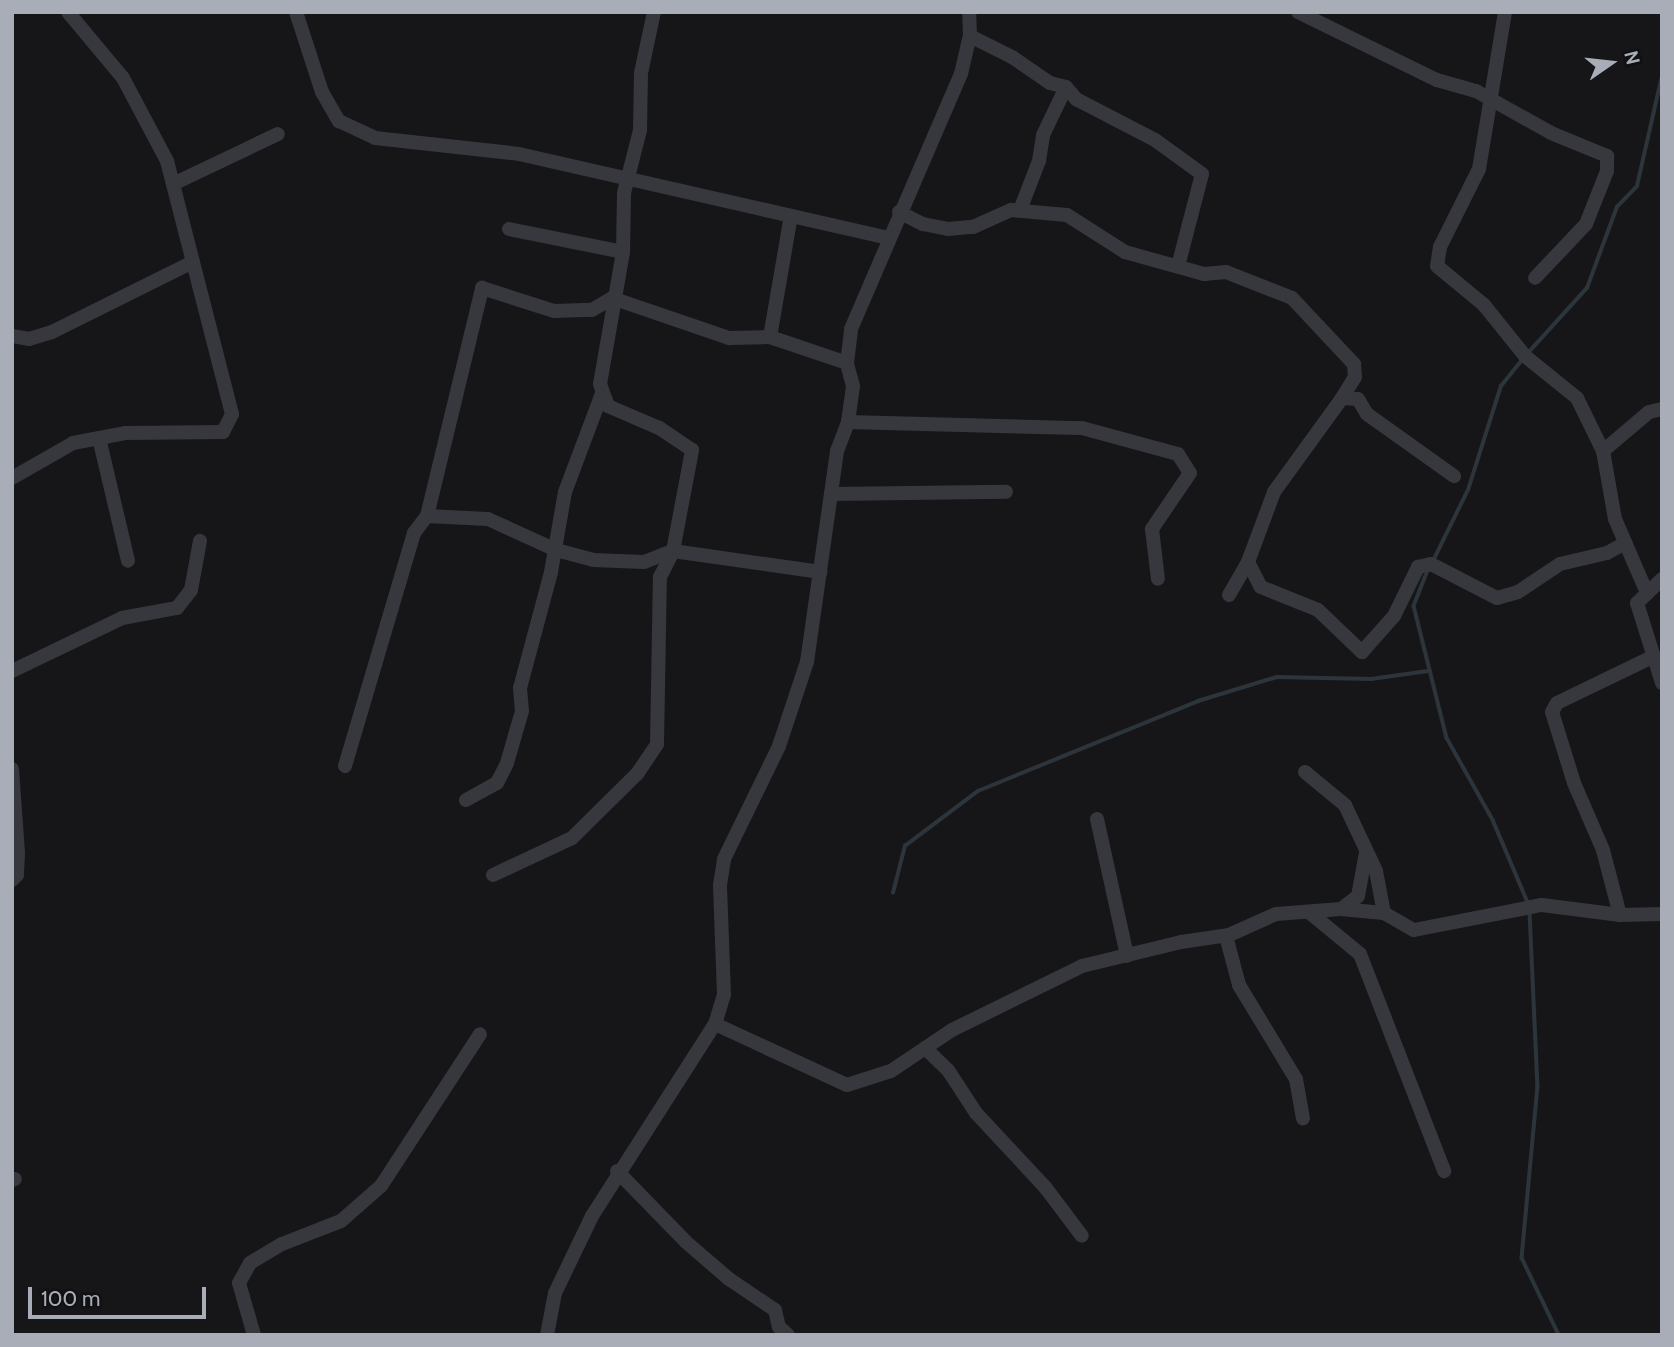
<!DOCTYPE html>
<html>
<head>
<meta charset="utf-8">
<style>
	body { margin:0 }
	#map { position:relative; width:1674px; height:1347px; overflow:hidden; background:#161618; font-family:Cabin,sans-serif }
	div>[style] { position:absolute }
	.stream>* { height:3.5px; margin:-1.75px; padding:0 1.75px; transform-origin:1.75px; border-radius:1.75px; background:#2c353c }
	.minor>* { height:14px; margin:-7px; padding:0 7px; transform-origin:7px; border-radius:7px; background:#37383d }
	span { translate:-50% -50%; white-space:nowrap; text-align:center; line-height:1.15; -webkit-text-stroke:6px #111113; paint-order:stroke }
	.frame { position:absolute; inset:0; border:14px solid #a8adb8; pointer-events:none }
	.north { position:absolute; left:1576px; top:28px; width:70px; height:70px; -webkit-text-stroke:5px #111113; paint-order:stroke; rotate:76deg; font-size:19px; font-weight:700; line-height:28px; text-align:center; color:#a8adb8 }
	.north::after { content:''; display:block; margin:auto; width:24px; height:32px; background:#a8adb8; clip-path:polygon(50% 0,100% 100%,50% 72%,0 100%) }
	.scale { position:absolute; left:28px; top:1287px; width:178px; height:32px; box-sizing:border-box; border:4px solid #a8adb8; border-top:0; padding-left:9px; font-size:21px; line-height:24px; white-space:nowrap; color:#a8adb8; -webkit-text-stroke:5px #111113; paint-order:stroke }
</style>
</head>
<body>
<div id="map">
	<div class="stream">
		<div style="left:1528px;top:353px;width:88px;rotate:-47.8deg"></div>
		<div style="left:1587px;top:288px;width:86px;rotate:-69.7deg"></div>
		<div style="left:1617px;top:207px;width:29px;rotate:-46deg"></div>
		<div style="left:1637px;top:186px;width:113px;rotate:-77.2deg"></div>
		<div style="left:1433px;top:561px;width:79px;rotate:-63.8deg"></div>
		<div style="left:1468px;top:490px;width:109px;rotate:-72.4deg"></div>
		<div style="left:1501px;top:386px;width:35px;rotate:-51deg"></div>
		<div style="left:1429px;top:568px;width:41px;rotate:111.5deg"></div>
		<div style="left:1414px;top:606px;width:136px;rotate:76deg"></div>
		<div style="left:1447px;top:738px;width:94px;rotate:60.7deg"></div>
		<div style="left:1493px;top:820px;width:92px;rotate:67deg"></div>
		<div style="left:893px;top:893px;width:49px;rotate:-75.7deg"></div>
		<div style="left:905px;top:846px;width:91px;rotate:-37deg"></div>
		<div style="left:978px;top:791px;width:238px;rotate:-22.2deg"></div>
		<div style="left:1198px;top:701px;width:83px;rotate:-16.9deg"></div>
		<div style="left:1277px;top:677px;width:94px;rotate:1.2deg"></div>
		<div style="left:1371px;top:679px;width:59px;rotate:-7.9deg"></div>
		<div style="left:1530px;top:912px;width:174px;rotate:87.4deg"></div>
		<div style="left:1538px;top:1086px;width:173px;rotate:95.3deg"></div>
		<div style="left:1522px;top:1258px;width:85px;rotate:64.3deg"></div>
	</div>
	<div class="minor">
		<div style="left:296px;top:12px;width:84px;rotate:72deg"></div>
		<div style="left:322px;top:92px;width:34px;rotate:60deg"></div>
		<div style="left:339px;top:121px;width:40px;rotate:25deg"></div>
		<div style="left:375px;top:138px;width:145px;rotate:6.3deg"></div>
		<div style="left:519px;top:154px;width:379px;rotate:12.8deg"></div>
		<div style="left:1298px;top:12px;width:155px;rotate:26.1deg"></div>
		<div style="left:1437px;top:80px;width:41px;rotate:15.8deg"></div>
		<div style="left:1476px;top:91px;width:86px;rotate:29.2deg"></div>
		<div style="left:1551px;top:133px;width:61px;rotate:22.3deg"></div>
		<div style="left:1607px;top:156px;width:15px;rotate:90deg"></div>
		<div style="left:1607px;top:171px;width:57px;rotate:111.6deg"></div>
		<div style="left:1586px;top:224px;width:74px;rotate:133.4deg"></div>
		<div style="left:1505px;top:12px;width:159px;rotate:99.4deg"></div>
		<div style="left:1479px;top:169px;width:87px;rotate:116.6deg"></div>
		<div style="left:1440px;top:247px;width:19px;rotate:99deg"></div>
		<div style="left:1437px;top:266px;width:61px;rotate:39.7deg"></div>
		<div style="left:1484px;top:305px;width:65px;rotate:51.2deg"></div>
		<div style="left:1525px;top:356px;width:67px;rotate:38.9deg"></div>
		<div style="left:1577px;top:398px;width:59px;rotate:63.9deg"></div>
		<div style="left:1603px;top:451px;width:69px;rotate:80deg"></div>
		<div style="left:1615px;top:519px;width:81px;rotate:66.6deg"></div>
		<div style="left:970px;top:36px;width:47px;rotate:26.6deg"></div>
		<div style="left:1012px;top:57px;width:46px;rotate:34.4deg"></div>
		<div style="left:1050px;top:83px;width:16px;rotate:14deg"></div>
		<div style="left:1066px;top:87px;width:16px;rotate:50deg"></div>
		<div style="left:1076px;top:99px;width:89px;rotate:27.4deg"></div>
		<div style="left:1155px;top:140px;width:58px;rotate:35.9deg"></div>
		<div style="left:1202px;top:174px;width:95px;rotate:104.6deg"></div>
		<div style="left:173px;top:184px;width:116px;rotate:-25.5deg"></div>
		<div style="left:1020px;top:210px;width:53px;rotate:-68.8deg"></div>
		<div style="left:1039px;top:161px;width:26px;rotate:-81deg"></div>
		<div style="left:1043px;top:135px;width:53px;rotate:-64.4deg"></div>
		<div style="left:899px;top:212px;width:27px;rotate:27deg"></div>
		<div style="left:923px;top:224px;width:25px;rotate:11deg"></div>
		<div style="left:948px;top:229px;width:25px;rotate:-5deg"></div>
		<div style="left:973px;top:227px;width:42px;rotate:-24.1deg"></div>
		<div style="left:1011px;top:210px;width:56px;rotate:5.1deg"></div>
		<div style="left:1067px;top:215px;width:69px;rotate:32.5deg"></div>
		<div style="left:1125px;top:252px;width:82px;rotate:15.6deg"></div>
		<div style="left:1204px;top:274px;width:22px;rotate:-5deg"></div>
		<div style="left:1226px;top:272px;width:71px;rotate:21.5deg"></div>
		<div style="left:1292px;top:298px;width:91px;rotate:46.8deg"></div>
		<div style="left:1354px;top:364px;width:13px;rotate:86deg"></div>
		<div style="left:1355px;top:377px;width:25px;rotate:122deg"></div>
		<div style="left:1342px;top:398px;width:16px;rotate:4deg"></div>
		<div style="left:1358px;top:399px;width:17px;rotate:59deg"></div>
		<div style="left:1367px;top:414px;width:107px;rotate:35.5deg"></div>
		<div style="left:509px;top:229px;width:116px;rotate:11.4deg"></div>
		<div style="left:12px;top:336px;width:17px;rotate:10deg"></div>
		<div style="left:29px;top:339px;width:24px;rotate:-17deg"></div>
		<div style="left:52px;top:332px;width:155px;rotate:-26.4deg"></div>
		<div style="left:770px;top:337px;width:123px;rotate:-80.2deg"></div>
		<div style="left:848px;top:422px;width:234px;rotate:1.5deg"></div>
		<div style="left:1082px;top:428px;width:99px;rotate:15.2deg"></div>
		<div style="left:1178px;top:454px;width:22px;rotate:58deg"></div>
		<div style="left:1190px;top:473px;width:68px;rotate:124.2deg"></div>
		<div style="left:1152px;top:529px;width:50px;rotate:83.2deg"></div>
		<div style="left:99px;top:438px;width:126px;rotate:76.7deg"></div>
		<div style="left:1603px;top:451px;width:60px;rotate:-40.3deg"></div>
		<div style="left:1649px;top:412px;width:13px;rotate:-13deg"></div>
		<div style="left:12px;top:478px;width:70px;rotate:-29.8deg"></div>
		<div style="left:73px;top:443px;width:54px;rotate:-10.7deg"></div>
		<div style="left:126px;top:433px;width:97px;rotate:-0.6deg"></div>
		<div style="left:223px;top:432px;width:20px;rotate:-63deg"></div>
		<div style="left:232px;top:414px;width:261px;rotate:-104.4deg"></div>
		<div style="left:167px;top:161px;width:94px;rotate:-117.9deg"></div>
		<div style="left:123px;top:78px;width:86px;rotate:-129.8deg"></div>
		<div style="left:831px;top:494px;width:175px;rotate:-0.7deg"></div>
		<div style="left:427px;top:516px;width:235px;rotate:-76.4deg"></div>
		<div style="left:482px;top:288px;width:76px;rotate:17.7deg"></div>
		<div style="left:554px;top:311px;width:38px;rotate:-2deg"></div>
		<div style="left:592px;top:310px;width:23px;rotate:-31deg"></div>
		<div style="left:612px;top:298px;width:124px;rotate:18.9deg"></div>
		<div style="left:729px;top:338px;width:41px;rotate:-1.4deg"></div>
		<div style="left:770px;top:337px;width:81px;rotate:18.7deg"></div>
		<div style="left:1248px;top:562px;width:28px;rotate:63deg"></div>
		<div style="left:1261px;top:587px;width:61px;rotate:22deg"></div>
		<div style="left:1318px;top:610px;width:61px;rotate:43.7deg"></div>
		<div style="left:1362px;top:652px;width:48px;rotate:-48.4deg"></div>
		<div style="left:1394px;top:616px;width:55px;rotate:-63.9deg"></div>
		<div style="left:1418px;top:567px;width:13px;rotate:-13deg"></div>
		<div style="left:1431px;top:564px;width:74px;rotate:27.3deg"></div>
		<div style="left:1497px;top:598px;width:22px;rotate:-16deg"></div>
		<div style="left:1518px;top:592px;width:50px;rotate:-33.7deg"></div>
		<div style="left:1560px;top:564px;width:48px;rotate:-13.2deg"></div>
		<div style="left:1607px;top:553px;width:21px;rotate:-29deg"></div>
		<div style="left:1662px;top:579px;width:35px;rotate:136deg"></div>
		<div style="left:1637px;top:603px;width:84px;rotate:72.6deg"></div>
		<div style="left:1229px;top:595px;width:38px;rotate:-60deg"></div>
		<div style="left:1248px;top:562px;width:75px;rotate:-69.6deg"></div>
		<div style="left:1274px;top:492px;width:116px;rotate:-54.1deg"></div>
		<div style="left:12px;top:671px;width:122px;rotate:-25.7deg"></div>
		<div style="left:122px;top:618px;width:56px;rotate:-10.3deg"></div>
		<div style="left:177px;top:608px;width:23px;rotate:-52deg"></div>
		<div style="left:191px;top:590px;width:50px;rotate:-79.6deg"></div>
		<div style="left:345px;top:766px;width:243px;rotate:-73.5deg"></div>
		<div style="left:414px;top:533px;width:21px;rotate:-53deg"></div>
		<div style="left:427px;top:516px;width:61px;rotate:2.8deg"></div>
		<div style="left:488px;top:519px;width:75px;rotate:24.5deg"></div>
		<div style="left:556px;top:550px;width:38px;rotate:15deg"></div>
		<div style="left:593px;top:560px;width:51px;rotate:2.2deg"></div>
		<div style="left:644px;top:562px;width:31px;rotate:-21deg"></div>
		<div style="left:673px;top:551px;width:149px;rotate:8.1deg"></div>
		<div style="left:12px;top:769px;width:84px;rotate:85.9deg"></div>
		<div style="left:18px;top:853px;width:22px;rotate:93deg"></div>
		<div style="left:17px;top:875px;width:7px;rotate:135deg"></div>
		<div style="left:1305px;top:772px;width:52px;rotate:39.5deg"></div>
		<div style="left:1345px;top:805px;width:73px;rotate:64.8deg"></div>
		<div style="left:1376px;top:871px;width:43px;rotate:79.2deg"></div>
		<div style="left:466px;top:800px;width:35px;rotate:-29deg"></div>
		<div style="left:497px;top:783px;width:22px;rotate:-63deg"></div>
		<div style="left:507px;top:763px;width:54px;rotate:-73.9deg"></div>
		<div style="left:522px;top:711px;width:23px;rotate:-95deg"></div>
		<div style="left:520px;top:688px;width:120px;rotate:-75deg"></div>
		<div style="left:551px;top:572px;width:81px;rotate:-80.1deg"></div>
		<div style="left:565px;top:492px;width:103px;rotate:-69.4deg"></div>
		<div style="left:1097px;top:819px;width:140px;rotate:77.6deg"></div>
		<div style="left:493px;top:875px;width:87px;rotate:-25.1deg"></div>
		<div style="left:572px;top:838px;width:91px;rotate:-44.6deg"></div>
		<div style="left:637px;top:774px;width:36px;rotate:-56deg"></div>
		<div style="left:657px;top:744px;width:167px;rotate:-89deg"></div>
		<div style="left:660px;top:577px;width:29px;rotate:-63deg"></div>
		<div style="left:673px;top:551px;width:103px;rotate:-79.3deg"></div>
		<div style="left:692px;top:450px;width:40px;rotate:-146deg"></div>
		<div style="left:659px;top:428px;width:56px;rotate:-156.7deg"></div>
		<div style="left:608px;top:406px;width:23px;rotate:-110deg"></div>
		<div style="left:600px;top:384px;width:134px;rotate:-80.1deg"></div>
		<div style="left:623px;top:252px;width:59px;rotate:-89deg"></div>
		<div style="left:624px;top:193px;width:65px;rotate:-75.7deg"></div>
		<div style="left:640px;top:130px;width:57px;rotate:-89deg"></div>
		<div style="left:641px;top:73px;width:62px;rotate:-78deg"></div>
		<div style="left:1341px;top:909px;width:21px;rotate:-37deg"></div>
		<div style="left:1358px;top:896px;width:44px;rotate:-79.5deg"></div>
		<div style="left:1309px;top:912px;width:66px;rotate:39.5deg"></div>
		<div style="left:1360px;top:954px;width:233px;rotate:68.8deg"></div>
		<div style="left:1620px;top:915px;width:67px;rotate:-104.7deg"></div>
		<div style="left:1603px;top:850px;width:73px;rotate:-113.4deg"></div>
		<div style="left:1574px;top:783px;width:74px;rotate:-107.2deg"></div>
		<div style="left:1552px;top:712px;width:10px;rotate:-61deg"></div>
		<div style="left:1557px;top:703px;width:106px;rotate:-25.8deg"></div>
		<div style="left:1226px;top:936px;width:51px;rotate:75.1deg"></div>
		<div style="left:1239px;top:985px;width:110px;rotate:58.8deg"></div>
		<div style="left:1296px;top:1079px;width:40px;rotate:80deg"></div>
		<div style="left:715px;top:1024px;width:145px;rotate:24.8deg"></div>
		<div style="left:847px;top:1085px;width:46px;rotate:-17.7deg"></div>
		<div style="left:891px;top:1071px;width:73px;rotate:-33.9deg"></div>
		<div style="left:952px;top:1030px;width:145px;rotate:-26.2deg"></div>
		<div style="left:1082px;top:966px;width:102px;rotate:-13.6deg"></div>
		<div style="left:1181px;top:942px;width:49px;rotate:-8.3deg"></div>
		<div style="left:1229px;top:935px;width:51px;rotate:-24.1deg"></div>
		<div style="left:1276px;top:914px;width:65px;rotate:-4.4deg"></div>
		<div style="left:1341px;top:909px;width:43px;rotate:5.3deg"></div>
		<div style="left:1384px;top:913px;width:34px;rotate:30deg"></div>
		<div style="left:1414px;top:930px;width:130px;rotate:-11.1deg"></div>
		<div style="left:1542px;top:905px;width:79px;rotate:7.3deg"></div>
		<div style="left:1620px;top:915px;width:42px;rotate:-1.4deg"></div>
		<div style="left:925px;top:1048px;width:32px;rotate:44deg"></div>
		<div style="left:948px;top:1070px;width:51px;rotate:56.9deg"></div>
		<div style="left:976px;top:1113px;width:101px;rotate:47deg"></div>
		<div style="left:1045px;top:1187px;width:61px;rotate:52.9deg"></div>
		<div style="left:617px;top:1171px;width:99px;rotate:45.8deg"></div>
		<div style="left:686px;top:1242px;width:57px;rotate:40.7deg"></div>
		<div style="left:729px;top:1279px;width:55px;rotate:34deg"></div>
		<div style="left:775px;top:1310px;width:17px;rotate:77deg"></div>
		<div style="left:779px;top:1327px;width:12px;rotate:42deg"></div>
		<div style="left:12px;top:1180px;width:3px;rotate:-18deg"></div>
		<div style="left:254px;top:1335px;width:54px;rotate:-106.1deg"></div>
		<div style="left:239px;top:1283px;width:23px;rotate:-61deg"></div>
		<div style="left:250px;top:1263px;width:37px;rotate:-31deg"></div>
		<div style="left:282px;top:1244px;width:63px;rotate:-21.3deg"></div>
		<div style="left:341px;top:1221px;width:53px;rotate:-41.2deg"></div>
		<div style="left:381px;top:1186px;width:181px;rotate:-56.9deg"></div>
		<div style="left:547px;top:1335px;width:43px;rotate:-79.2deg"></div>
		<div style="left:555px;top:1293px;width:85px;rotate:-64.3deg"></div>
		<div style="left:592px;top:1216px;width:228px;rotate:-57.4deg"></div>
		<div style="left:715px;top:1024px;width:30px;rotate:-73deg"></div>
		<div style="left:724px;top:995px;width:110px;rotate:-92.1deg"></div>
		<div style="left:720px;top:885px;width:26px;rotate:-81deg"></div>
		<div style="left:724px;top:859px;width:126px;rotate:-64deg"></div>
		<div style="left:779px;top:746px;width:89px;rotate:-71.6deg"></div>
		<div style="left:807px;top:662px;width:213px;rotate:-81.9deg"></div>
		<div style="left:837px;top:451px;width:31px;rotate:-69deg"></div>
		<div style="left:848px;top:422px;width:36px;rotate:-82deg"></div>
		<div style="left:853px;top:386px;width:24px;rotate:-105deg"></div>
		<div style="left:847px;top:363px;width:34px;rotate:-83deg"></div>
		<div style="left:851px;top:329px;width:278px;rotate:-66.7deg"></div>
		<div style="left:961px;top:74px;width:39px;rotate:-77deg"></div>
		<div style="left:970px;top:36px;width:24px;rotate:-92deg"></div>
	</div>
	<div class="frame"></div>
	<div class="north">N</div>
	<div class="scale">100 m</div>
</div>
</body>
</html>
